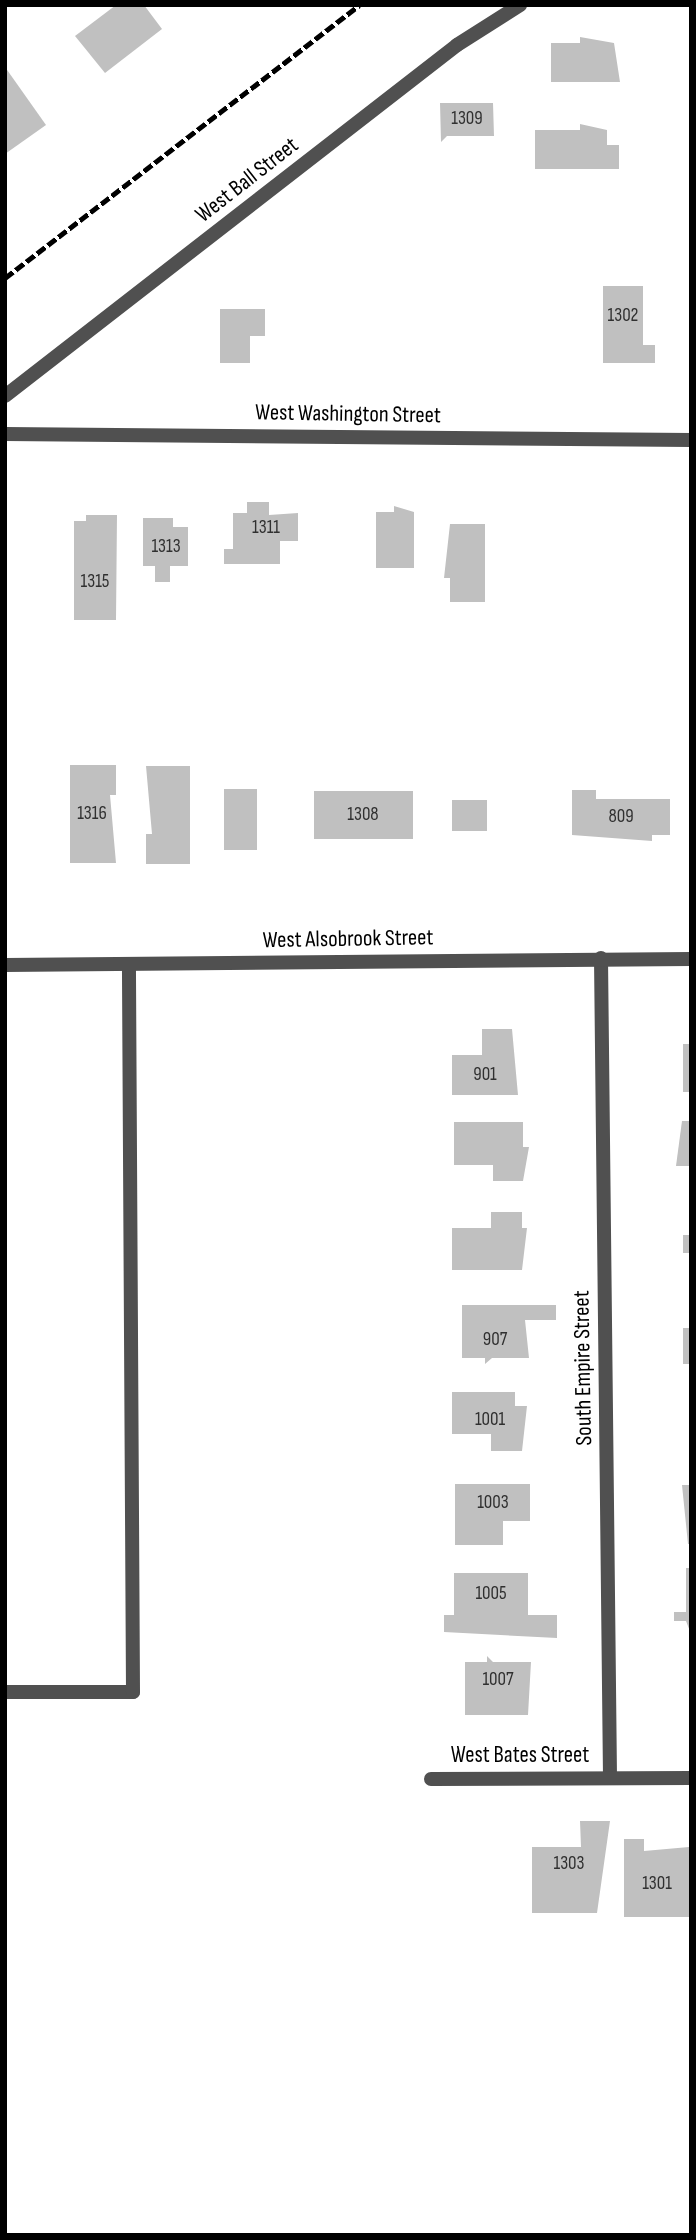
<!DOCTYPE html>
<html>
<head>
<meta charset="utf-8">
<style>
	body { margin:0 }
	#map { position:relative; width:696px; height:2240px; overflow:hidden; background:#fff; font-family:"Sofia Sans Condensed",sans-serif }
	div>[style] { position:absolute }
	.building>* { inset:0; background:#c0c0c0; transform-origin:0 0 }
	.service>* { height:14px; margin:-7px; padding:0 7px; transform-origin:7px; border-radius:7px; background:#505050 }
	.minor>* { height:14px; margin:-7px; padding:0 7px; transform-origin:7px; border-radius:7px; background:#505050 }
	.tertiary>* { height:14px; margin:-7px; padding:0 7px; transform-origin:7px; border-radius:7px; background:#505050 }
	.rail>* { height:5px; margin-top:-2.5px; transform-origin:0; background:repeating-linear-gradient(90deg,#000 0 10px,transparent 0 13.5px) }
	span { translate:-50% -50%; white-space:nowrap; text-align:center; line-height:1.15; -webkit-text-stroke:7px #fff; paint-order:stroke }
	.number-label { font-size:19px; color:#303030 }
	.number-label span { -webkit-text-stroke-width:0 }
	.street-label { font-size:23px; color:#000 }
	.frame { position:absolute; inset:0; border:7px solid #000; pointer-events:none }
</style>
</head>
<body>
<div id="map">
	<div class="building">
		<div style="clip-path:polygon(116px 5px,144px 5px,162px 29px,105px 73px,75px 36px)"></div>
		<div style="clip-path:polygon(580px 37px,614px 43px,620px 82px,551px 82px,551px 43px,580px 43px)"></div>
		<div style="clip-path:polygon(5px 67px,46px 125px,5px 154px)"></div>
		<div style="clip-path:polygon(440px 103px,493px 103px,494px 136px,447px 136px,441px 142px)"></div>
		<div style="clip-path:polygon(580px 124px,607px 130px,607px 145px,619px 145px,619px 169px,535px 169px,535px 130px,580px 130px)"></div>
		<div style="clip-path:polygon(603px 286px,643px 286px,643px 345px,655px 345px,655px 363px,603px 363px)"></div>
		<div style="clip-path:polygon(220px 309px,265px 309px,265px 336px,250px 336px,250px 363px,220px 363px)"></div>
		<div style="clip-path:polygon(247px 502px,269px 502px,269px 515px,298px 513px,298px 541px,280px 541px,280px 564px,224px 564px,224px 549px,233px 549px,233px 513px,247px 513px)"></div>
		<div style="clip-path:polygon(394px 506px,414px 512px,414px 568px,376px 568px,376px 512px,394px 512px)"></div>
		<div style="clip-path:polygon(86px 515px,117px 515px,116px 620px,74px 620px,74px 521px,86px 521px)"></div>
		<div style="clip-path:polygon(143px 518px,173px 518px,173px 527px,188px 527px,188px 566px,170px 566px,170px 582px,155px 582px,155px 566px,143px 566px)"></div>
		<div style="clip-path:polygon(450px 524px,485px 524px,485px 602px,450px 602px,450px 578px,444px 578px)"></div>
		<div style="clip-path:polygon(70px 765px,116px 765px,116px 795px,110px 795px,116px 863px,70px 863px)"></div>
		<div style="clip-path:polygon(146px 766px,190px 766px,190px 864px,146px 864px,146px 834px,152px 834px)"></div>
		<div style="left:224px;top:789px;width:33px;height:61px"></div>
		<div style="clip-path:polygon(572px 790px,596px 790px,596px 799px,670px 799px,670px 835px,652px 835px,652px 841px,572px 835px)"></div>
		<div style="left:314px;top:791px;width:99px;height:48px"></div>
		<div style="left:452px;top:800px;width:35px;height:31px"></div>
		<div style="clip-path:polygon(482px 1029px,512px 1029px,518px 1095px,452px 1095px,452px 1055px,482px 1055px)"></div>
		<div style="left:683px;top:1044px;width:8px;height:48px"></div>
		<div style="clip-path:polygon(682px 1121px,691px 1121px,691px 1166px,676px 1166px)"></div>
		<div style="clip-path:polygon(454px 1122px,523px 1122px,523px 1147px,529px 1147px,523px 1181px,493px 1181px,493px 1165px,454px 1165px)"></div>
		<div style="clip-path:polygon(491px 1212px,522px 1212px,522px 1228px,527px 1228px,522px 1270px,452px 1270px,452px 1228px,491px 1228px)"></div>
		<div style="left:683px;top:1235px;width:8px;height:18px"></div>
		<div style="clip-path:polygon(462px 1305px,556px 1305px,556px 1320px,525px 1320px,529px 1358px,492px 1358px,485px 1364px,485px 1358px,462px 1358px)"></div>
		<div style="left:683px;top:1328px;width:8px;height:36px"></div>
		<div style="clip-path:polygon(452px 1392px,515px 1392px,515px 1406px,527px 1406px,522px 1451px,491px 1451px,491px 1434px,452px 1434px)"></div>
		<div style="clip-path:polygon(455px 1484px,530px 1484px,530px 1521px,503px 1521px,503px 1545px,455px 1545px)"></div>
		<div style="clip-path:polygon(682px 1485px,691px 1485px,691px 1544px,688px 1544px)"></div>
		<div style="clip-path:polygon(686px 1568px,691px 1568px,691px 1634px,686px 1621px,674px 1621px,674px 1612px,686px 1612px)"></div>
		<div style="clip-path:polygon(454px 1573px,528px 1573px,528px 1615px,557px 1615px,557px 1638px,444px 1632px,444px 1615px,454px 1615px)"></div>
		<div style="clip-path:polygon(487px 1656px,493px 1662px,531px 1662px,528px 1715px,465px 1715px,465px 1662px,487px 1662px)"></div>
		<div style="clip-path:polygon(580px 1821px,610px 1821px,597px 1913px,532px 1913px,532px 1847px,581px 1847px)"></div>
		<div style="clip-path:polygon(624px 1839px,644px 1839px,644px 1851px,689px 1847px,689px 1917px,624px 1917px)"></div>
	</div>
	<div class="service">
		<div style="left:5px;top:1692px;width:128px"></div>
		<div style="left:133px;top:1692px;width:727px;rotate:-90.32deg"></div>
	</div>
	<div class="minor">
		<div style="left:5px;top:434px;width:686px;rotate:0.5deg"></div>
		<div style="left:601px;top:958px;width:820px;rotate:89.37deg"></div>
		<div style="left:5px;top:965px;width:686px;rotate:-0.5deg"></div>
		<div style="left:431px;top:1779px;width:260px;rotate:-0.2deg"></div>
	</div>
	<div class="tertiary">
		<div style="left:5px;top:396px;width:572px;rotate:-37.83deg"></div>
		<div style="left:457px;top:45px;width:75px;rotate:-32.4deg"></div>
	</div>
	<div class="rail">
		<div style="left:5px;top:278px;width:447px;rotate:-37.6deg"></div>
	</div>
	<div class="number-label">
		<span style="left:467px;top:119px">1309</span>
		<span style="left:623px;top:316px">1302</span>
		<span style="left:266px;top:528px">1311</span>
		<span style="left:166px;top:547px">1313</span>
		<span style="left:95px;top:582px">1315</span>
		<span style="left:92px;top:814px">1316</span>
		<span style="left:363px;top:815px">1308</span>
		<span style="left:621px;top:817px">809</span>
		<span style="left:485px;top:1075px">901</span>
		<span style="left:495px;top:1340px">907</span>
		<span style="left:490px;top:1420px">1001</span>
		<span style="left:493px;top:1503px">1003</span>
		<span style="left:491px;top:1594px">1005</span>
		<span style="left:498px;top:1680px">1007</span>
		<span style="left:569px;top:1864px">1303</span>
		<span style="left:657px;top:1884px">1301</span>
	</div>
	<div class="street-label">
		<span style="left:247px;top:180px;rotate:-38deg">West Ball Street</span>
		<span style="left:348px;top:414px;rotate:1deg">West Washington Street</span>
		<span style="left:348px;top:939px;rotate:-1deg">West Alsobrook Street</span>
		<span style="left:583px;top:1368px;rotate:-91deg">South Empire Street</span>
		<span style="left:520px;top:1755px">West Bates Street</span>
	</div>
	<div class="frame"></div>
</div>
</body>
</html>
